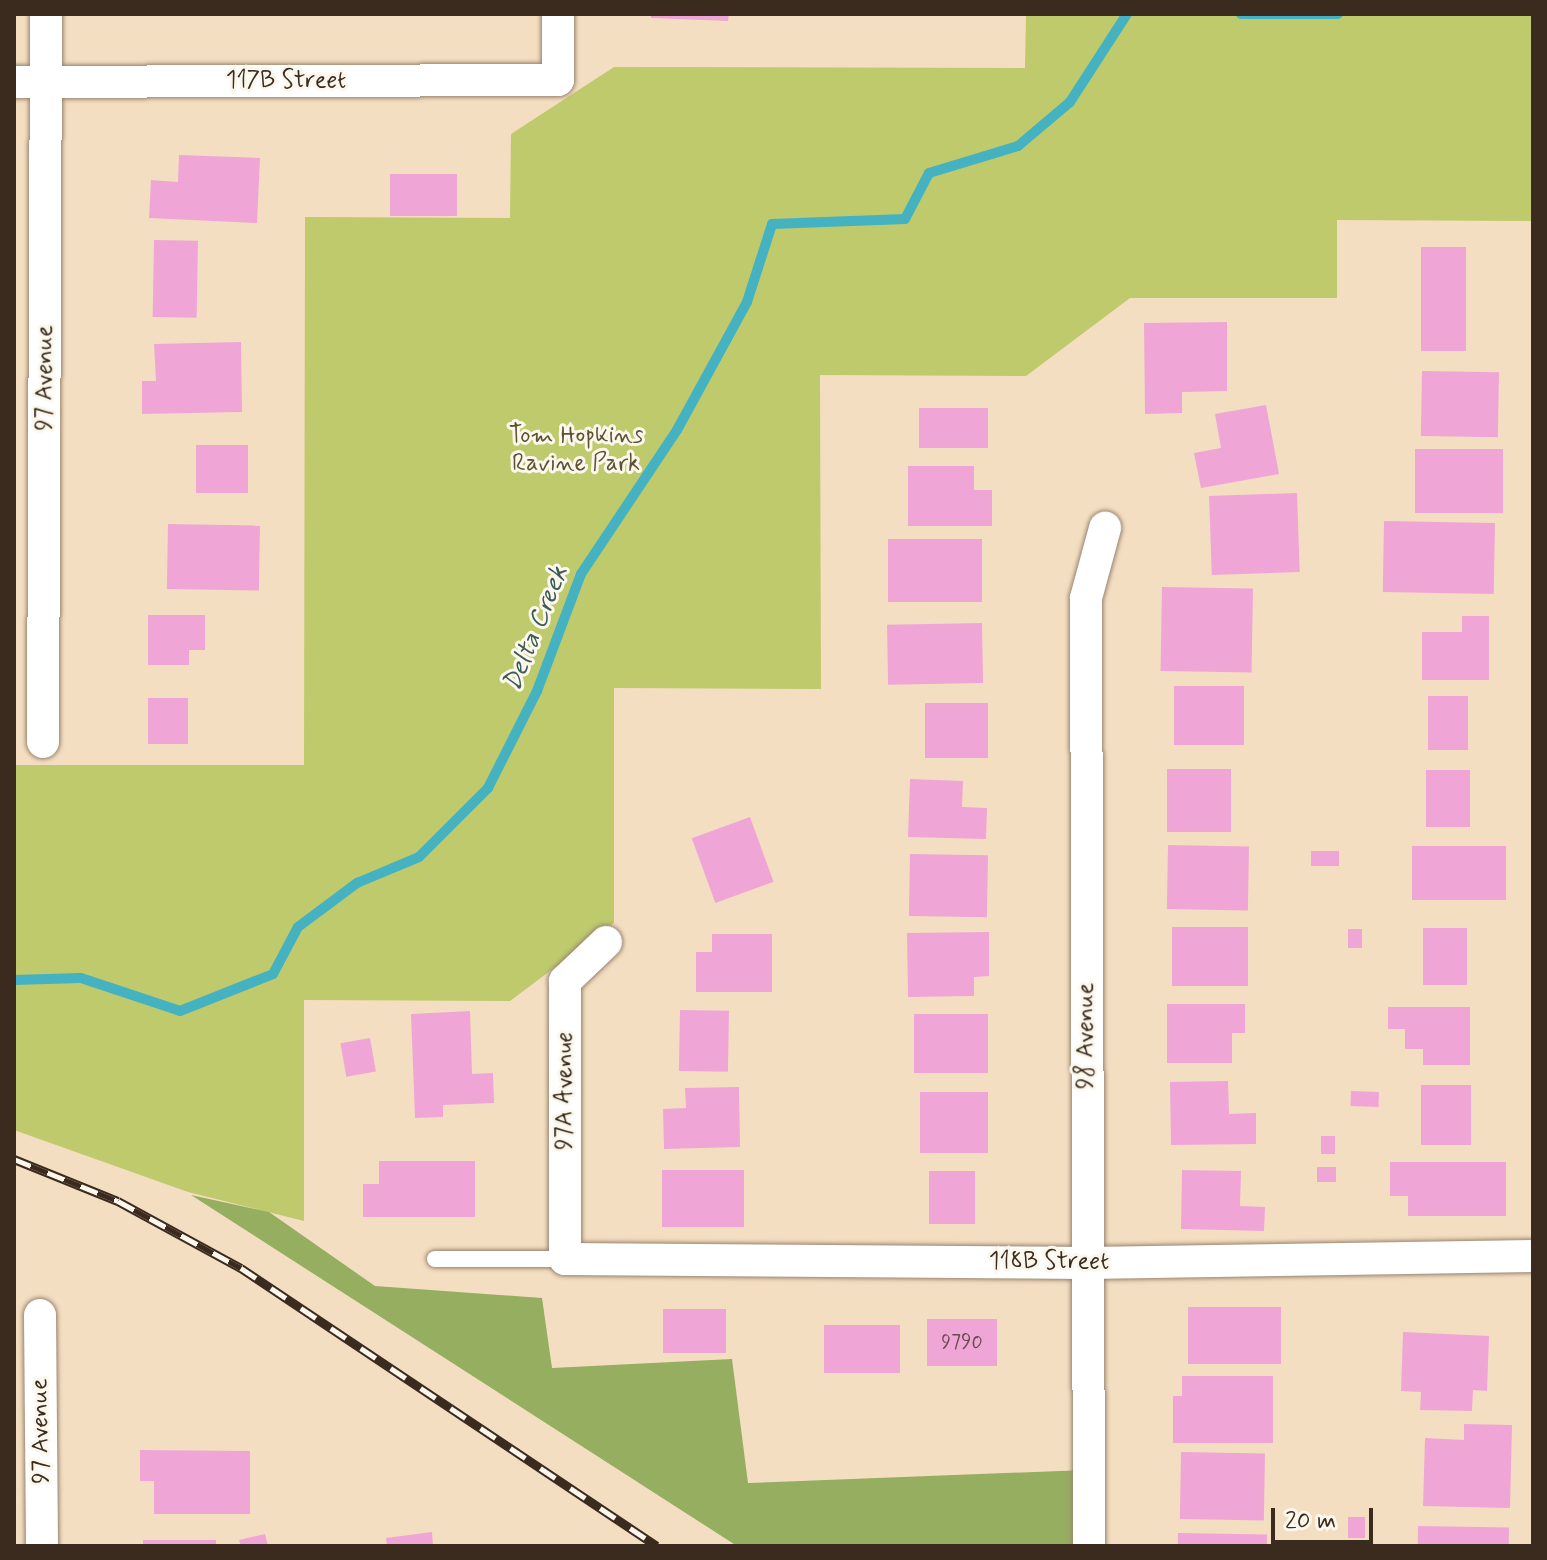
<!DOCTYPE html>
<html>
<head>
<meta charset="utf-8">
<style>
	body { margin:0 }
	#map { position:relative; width:1547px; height:1560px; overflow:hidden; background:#f4dec1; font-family:Mynerve,sans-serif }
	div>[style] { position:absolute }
	.green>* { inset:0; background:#beca6c }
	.forest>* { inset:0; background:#96ae60 }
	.stream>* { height:10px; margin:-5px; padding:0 5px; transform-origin:5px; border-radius:5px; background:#44b2c0 }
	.building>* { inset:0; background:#efa6d6; transform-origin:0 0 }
	.roads { filter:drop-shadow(0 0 2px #988470) drop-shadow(0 0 2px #988470) }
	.service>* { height:16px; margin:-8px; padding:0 8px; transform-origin:8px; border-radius:8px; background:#fff }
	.minor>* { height:32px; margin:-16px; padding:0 16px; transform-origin:16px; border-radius:16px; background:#fff }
	.rail>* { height:9px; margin-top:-4.5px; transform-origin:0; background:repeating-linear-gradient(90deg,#fbf7ec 0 18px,#3b2a1e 0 36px); box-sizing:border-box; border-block:2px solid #3b2a1e }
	span { translate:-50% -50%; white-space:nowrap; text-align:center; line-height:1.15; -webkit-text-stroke:6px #fbf7ec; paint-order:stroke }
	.number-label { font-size:20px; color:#68494c }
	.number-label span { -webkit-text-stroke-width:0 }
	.street-label { font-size:24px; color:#3b2a1e }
	.park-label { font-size:24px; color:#5c5232 }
	.water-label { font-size:26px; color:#3e5a57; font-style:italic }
	.frame { position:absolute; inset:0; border:16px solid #3b2a1e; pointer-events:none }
	.scale { position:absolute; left:1271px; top:1508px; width:102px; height:36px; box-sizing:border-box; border:4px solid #3b2a1e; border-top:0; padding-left:10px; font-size:24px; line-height:28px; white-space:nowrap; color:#3b2a1e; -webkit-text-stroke:6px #fbf7ec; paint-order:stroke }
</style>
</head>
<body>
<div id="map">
	<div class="green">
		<div style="clip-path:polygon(1026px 14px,1533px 14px,1533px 221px,1337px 220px,1337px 298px,1130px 298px,1026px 376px,820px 375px,821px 689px,614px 688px,614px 923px,510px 1001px,304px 1000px,304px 1221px,188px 1192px,14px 1130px,14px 765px,304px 765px,305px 217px,510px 218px,511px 134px,614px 67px,1025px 68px)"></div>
	</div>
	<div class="forest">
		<div style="clip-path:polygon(191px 1195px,269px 1212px,375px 1286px,542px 1298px,552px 1368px,732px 1359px,748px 1483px,1086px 1470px,1088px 1546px,737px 1546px)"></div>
	</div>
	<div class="stream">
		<div style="left:1241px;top:14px;width:97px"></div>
		<div style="left:14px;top:980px;width:67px;rotate:-1.7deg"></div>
		<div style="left:81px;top:978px;width:104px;rotate:18.4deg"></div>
		<div style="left:180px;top:1011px;width:100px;rotate:-21.7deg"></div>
		<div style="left:273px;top:974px;width:53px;rotate:-62deg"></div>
		<div style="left:298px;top:927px;width:74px;rotate:-36.7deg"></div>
		<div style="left:357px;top:883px;width:67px;rotate:-22.8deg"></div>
		<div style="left:419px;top:857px;width:98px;rotate:-45deg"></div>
		<div style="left:488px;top:788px;width:109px;rotate:-63.2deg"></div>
		<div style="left:537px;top:691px;width:125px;rotate:-69.4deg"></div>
		<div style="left:581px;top:574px;width:173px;rotate:-56.3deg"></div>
		<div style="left:677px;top:430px;width:146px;rotate:-61.3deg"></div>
		<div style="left:747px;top:302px;width:82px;rotate:-72.2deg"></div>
		<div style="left:772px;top:224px;width:133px;rotate:-2.2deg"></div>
		<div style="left:905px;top:219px;width:52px;rotate:-62.4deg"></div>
		<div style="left:929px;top:173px;width:93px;rotate:-16.9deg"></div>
		<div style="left:1018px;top:146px;width:68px;rotate:-40.2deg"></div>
		<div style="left:1070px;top:102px;width:105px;rotate:-57.1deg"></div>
	</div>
	<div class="building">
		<div style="clip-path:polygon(651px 14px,729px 14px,728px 21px,651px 18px)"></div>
		<div style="clip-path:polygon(179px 155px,260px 158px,257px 223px,149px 218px,151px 180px,178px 182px)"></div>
		<div style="left:390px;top:174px;width:67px;height:42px"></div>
		<div style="left:154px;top:240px;width:44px;height:77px;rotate:1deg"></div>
		<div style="left:1421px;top:247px;width:45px;height:104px"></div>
		<div style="clip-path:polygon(1227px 322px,1227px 391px,1182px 392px,1182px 413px,1145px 414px,1144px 323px)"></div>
		<div style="clip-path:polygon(241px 342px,242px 412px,142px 414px,142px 381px,156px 381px,154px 344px)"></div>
		<div style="left:1422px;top:371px;width:77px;height:65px;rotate:1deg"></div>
		<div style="clip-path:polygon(1266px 405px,1279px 474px,1201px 488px,1194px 453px,1221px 448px,1215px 414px)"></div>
		<div style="left:919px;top:408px;width:69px;height:40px"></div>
		<div style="left:196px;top:445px;width:52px;height:48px"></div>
		<div style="left:1503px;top:449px;width:64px;height:88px;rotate:90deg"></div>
		<div style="clip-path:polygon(908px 466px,974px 466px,974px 490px,992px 490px,992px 526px,908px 526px)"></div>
		<div style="left:1297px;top:493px;width:79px;height:88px;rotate:88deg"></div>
		<div style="left:1384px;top:521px;width:111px;height:71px;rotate:1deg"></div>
		<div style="left:168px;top:524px;width:92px;height:65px;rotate:1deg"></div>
		<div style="left:888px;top:539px;width:94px;height:63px"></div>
		<div style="left:1162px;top:587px;width:91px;height:84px;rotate:1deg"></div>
		<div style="clip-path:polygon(148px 615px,205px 615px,205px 650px,189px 650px,189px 665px,148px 665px)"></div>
		<div style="clip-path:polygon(1462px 616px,1489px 616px,1489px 680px,1422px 680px,1422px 632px,1462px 632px)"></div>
		<div style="left:982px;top:623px;width:60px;height:95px;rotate:89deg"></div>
		<div style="left:1244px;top:686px;width:59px;height:70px;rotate:90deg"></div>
		<div style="left:1428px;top:696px;width:40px;height:54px"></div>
		<div style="left:148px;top:698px;width:40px;height:46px"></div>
		<div style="left:925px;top:703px;width:63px;height:55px"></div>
		<div style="left:1167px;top:769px;width:64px;height:63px"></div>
		<div style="left:1426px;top:770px;width:44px;height:57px"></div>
		<div style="clip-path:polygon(910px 779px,963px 781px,962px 807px,987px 808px,986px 839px,908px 837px)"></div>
		<div style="left:750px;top:817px;width:69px;height:62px;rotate:70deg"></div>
		<div style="left:1168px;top:845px;width:81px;height:64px;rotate:1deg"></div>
		<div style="left:1506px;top:846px;width:54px;height:94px;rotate:90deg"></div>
		<div style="left:1311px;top:851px;width:28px;height:15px"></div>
		<div style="left:910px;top:854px;width:78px;height:62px;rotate:1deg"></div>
		<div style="left:1248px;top:927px;width:59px;height:76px;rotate:90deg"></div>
		<div style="left:1423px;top:928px;width:44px;height:57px"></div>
		<div style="left:1348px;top:929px;width:14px;height:19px"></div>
		<div style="clip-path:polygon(989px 932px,989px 976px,974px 977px,974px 996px,908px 997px,907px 933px)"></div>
		<div style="clip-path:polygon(712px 934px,772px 934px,772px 992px,696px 992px,696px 952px,712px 952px)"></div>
		<div style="clip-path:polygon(1167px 1004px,1245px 1004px,1245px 1033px,1232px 1033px,1232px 1063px,1167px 1063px)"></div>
		<div style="clip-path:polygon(1388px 1007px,1470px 1007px,1470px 1065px,1423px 1065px,1423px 1049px,1405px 1049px,1405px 1029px,1388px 1029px)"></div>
		<div style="left:680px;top:1010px;width:49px;height:61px;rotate:1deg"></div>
		<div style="clip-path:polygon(470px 1011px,472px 1074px,493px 1073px,494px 1103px,443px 1105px,443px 1117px,415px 1118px,411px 1014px)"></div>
		<div style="left:914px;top:1014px;width:74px;height:59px"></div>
		<div style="left:370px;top:1038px;width:34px;height:30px;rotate:80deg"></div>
		<div style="clip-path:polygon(1228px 1081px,1229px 1114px,1256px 1113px,1256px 1144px,1171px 1145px,1170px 1082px)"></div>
		<div style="left:1421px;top:1085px;width:50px;height:60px"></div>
		<div style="clip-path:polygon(739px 1087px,740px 1147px,664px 1149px,663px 1109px,686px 1108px,685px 1088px)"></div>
		<div style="left:1351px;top:1091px;width:28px;height:15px;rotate:2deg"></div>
		<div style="left:920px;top:1092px;width:68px;height:61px"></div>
		<div style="left:1321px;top:1136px;width:14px;height:18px"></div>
		<div style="clip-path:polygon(379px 1161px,475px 1161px,475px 1217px,363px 1217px,363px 1184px,379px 1184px)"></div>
		<div style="clip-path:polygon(1390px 1162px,1506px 1162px,1506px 1216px,1408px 1216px,1408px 1196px,1390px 1196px)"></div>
		<div style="left:1317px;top:1167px;width:19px;height:15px"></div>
		<div style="left:662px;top:1170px;width:82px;height:57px"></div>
		<div style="clip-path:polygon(1182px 1170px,1241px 1171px,1240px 1206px,1265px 1207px,1264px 1231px,1181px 1229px)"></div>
		<div style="left:929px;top:1171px;width:46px;height:53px"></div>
		<div style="left:1188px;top:1307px;width:93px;height:57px"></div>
		<div style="left:663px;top:1309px;width:63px;height:44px"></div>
		<div style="left:927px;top:1319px;width:70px;height:47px"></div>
		<div style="left:824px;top:1325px;width:76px;height:48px"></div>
		<div style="clip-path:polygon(1403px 1332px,1489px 1336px,1487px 1391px,1473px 1390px,1472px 1411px,1420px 1410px,1421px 1392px,1401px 1391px)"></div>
		<div style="clip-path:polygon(1182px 1376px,1273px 1376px,1273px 1443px,1173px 1443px,1173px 1396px,1182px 1396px)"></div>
		<div style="clip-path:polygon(1464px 1424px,1512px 1425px,1510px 1508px,1423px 1506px,1425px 1438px,1464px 1440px)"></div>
		<div style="clip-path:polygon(140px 1450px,250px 1451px,250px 1514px,154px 1514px,154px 1481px,140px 1481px)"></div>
		<div style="left:1181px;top:1452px;width:84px;height:67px;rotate:1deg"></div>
		<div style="left:1348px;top:1517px;width:17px;height:21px"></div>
		<div style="left:1418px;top:1526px;width:91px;height:20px;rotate:1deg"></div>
		<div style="clip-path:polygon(432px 1532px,433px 1546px,387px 1546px,386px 1538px)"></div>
		<div style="left:1178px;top:1533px;width:89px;height:13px;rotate:1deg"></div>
		<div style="clip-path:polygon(265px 1534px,268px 1546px,241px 1546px,239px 1540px)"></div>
		<div style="left:143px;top:1540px;width:73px;height:6px"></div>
	</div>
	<div class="roads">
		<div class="service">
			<div style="left:435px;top:1259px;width:130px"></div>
		</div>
		<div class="minor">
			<div style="left:14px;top:82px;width:544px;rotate:-0.21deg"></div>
			<div style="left:558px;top:80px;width:66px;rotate:-90deg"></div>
			<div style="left:43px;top:742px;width:728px;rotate:-89.76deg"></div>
			<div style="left:606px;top:942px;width:57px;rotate:136.4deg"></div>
			<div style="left:565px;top:981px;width:278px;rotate:90deg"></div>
			<div style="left:565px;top:1259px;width:523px;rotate:0.44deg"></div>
			<div style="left:1088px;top:1263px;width:445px;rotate:-0.9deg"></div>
			<div style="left:40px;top:1315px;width:231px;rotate:89.5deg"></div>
			<div style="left:1089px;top:1546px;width:948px;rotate:-90.18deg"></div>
			<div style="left:1086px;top:598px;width:73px;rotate:-74.8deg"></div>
		</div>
	</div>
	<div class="rail">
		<div style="left:14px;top:1159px;width:112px;rotate:22deg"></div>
		<div style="left:118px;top:1201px;width:140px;rotate:28.6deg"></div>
		<div style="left:241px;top:1268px;width:500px;rotate:33.75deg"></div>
	</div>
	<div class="number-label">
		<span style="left:962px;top:1342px">9790</span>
	</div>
	<div class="street-label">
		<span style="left:286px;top:81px">117B Street</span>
		<span style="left:45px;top:378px;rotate:-90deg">97 Avenue</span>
		<span style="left:1086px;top:1036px;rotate:-90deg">98 Avenue</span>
		<span style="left:565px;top:1091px;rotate:-90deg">97A Avenue</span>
		<span style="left:1049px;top:1262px">118B Street</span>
		<span style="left:41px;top:1431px;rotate:-91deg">97 Avenue</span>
	</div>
	<div class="park-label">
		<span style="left:576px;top:450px">Tom Hopkins<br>Ravine Park</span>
	</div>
	<div class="water-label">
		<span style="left:537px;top:629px;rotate:-68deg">Delta Creek</span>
	</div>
	<div class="frame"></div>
	<div class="scale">20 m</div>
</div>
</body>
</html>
